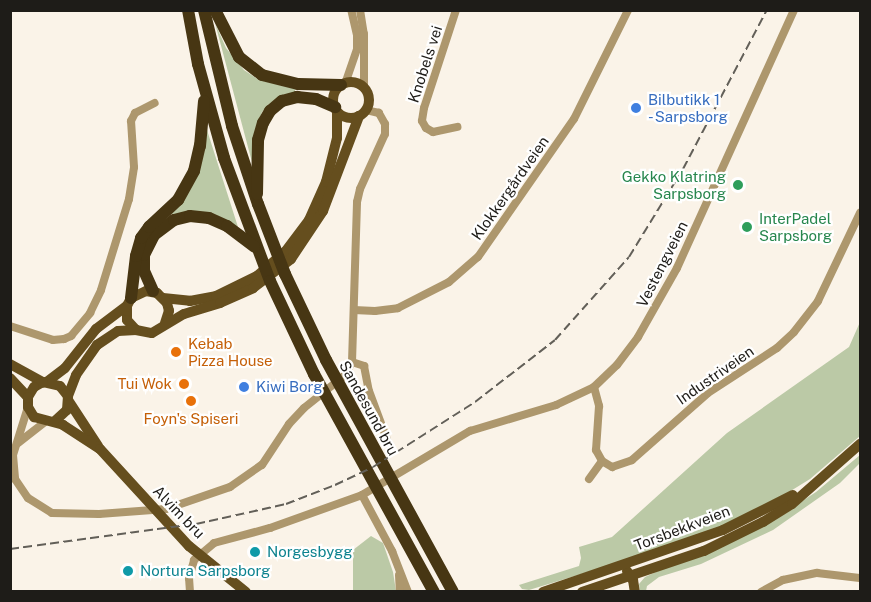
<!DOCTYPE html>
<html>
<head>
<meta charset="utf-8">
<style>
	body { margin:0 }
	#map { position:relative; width:871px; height:602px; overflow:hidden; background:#faf3e8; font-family:"Public Sans",sans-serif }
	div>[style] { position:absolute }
	.green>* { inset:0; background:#bbc9a6 }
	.minor>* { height:8px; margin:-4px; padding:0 4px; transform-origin:4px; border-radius:4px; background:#ad976d }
	.major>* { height:10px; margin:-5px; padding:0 5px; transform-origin:5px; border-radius:5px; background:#654e1e }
	.major>.ring { margin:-5px; padding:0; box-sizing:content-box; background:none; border:10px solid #654e1e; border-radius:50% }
	.highway>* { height:12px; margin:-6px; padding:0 6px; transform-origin:6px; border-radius:6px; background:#473613 }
	.rail>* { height:2px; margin-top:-1px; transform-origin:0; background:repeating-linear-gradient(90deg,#625f58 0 9px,transparent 0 13.5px) }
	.dots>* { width:16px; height:16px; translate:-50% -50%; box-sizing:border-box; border:3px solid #fff; border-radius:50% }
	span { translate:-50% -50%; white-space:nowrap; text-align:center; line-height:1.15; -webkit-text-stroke:4.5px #fff; paint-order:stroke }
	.street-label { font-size:15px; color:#1e1c18 }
	.shop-label { font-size:15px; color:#366cbe }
	.left { translate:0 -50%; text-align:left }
	.leisure-label { font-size:15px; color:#27864d }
	.right { translate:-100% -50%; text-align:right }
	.food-label { font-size:15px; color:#c56008 }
	.culture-label { font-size:15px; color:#0d838f }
	.frame { position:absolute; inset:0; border:12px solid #1e1c18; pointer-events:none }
</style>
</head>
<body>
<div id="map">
	<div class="green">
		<div style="clip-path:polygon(215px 23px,226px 48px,244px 70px,259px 80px,295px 88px,295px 93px,279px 97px,262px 112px,259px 120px,253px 166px)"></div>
		<div style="clip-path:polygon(207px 130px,238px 227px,237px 227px,209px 212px,183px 212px,173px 216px,171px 212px)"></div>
		<div style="clip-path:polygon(860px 322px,860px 436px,810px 479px,768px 505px,724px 526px,627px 560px,529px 590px,522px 589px,519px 585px,579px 566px,581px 558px,579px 547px,612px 537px,727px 433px,849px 347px)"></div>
		<div style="clip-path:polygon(860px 455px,860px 463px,840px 483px,773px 530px,701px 564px,659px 577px,647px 586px,646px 591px,640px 591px,639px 584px,645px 577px,778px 517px,816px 492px)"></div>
		<div style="clip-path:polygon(371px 536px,383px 543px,393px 572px,396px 591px,353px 591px,353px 550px)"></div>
	</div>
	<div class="minor">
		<div style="left:360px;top:10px;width:24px;rotate:81deg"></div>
		<div style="left:364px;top:34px;width:54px;rotate:90deg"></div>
		<div style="left:456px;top:10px;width:103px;rotate:108.1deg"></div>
		<div style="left:424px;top:108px;width:13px;rotate:99deg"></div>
		<div style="left:422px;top:121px;width:8px;rotate:60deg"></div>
		<div style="left:426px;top:128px;width:8px;rotate:30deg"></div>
		<div style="left:433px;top:132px;width:25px;rotate:-12deg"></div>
		<div style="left:345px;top:84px;width:37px;rotate:-71deg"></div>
		<div style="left:357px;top:49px;width:14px;rotate:-90deg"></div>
		<div style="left:357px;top:35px;width:26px;rotate:-103deg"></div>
		<div style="left:354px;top:310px;width:21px;rotate:3deg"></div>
		<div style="left:375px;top:311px;width:23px;rotate:-7deg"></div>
		<div style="left:398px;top:308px;width:57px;rotate:-27deg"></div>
		<div style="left:449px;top:282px;width:38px;rotate:-41deg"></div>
		<div style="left:478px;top:257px;width:168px;rotate:-55.2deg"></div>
		<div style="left:574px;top:119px;width:122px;rotate:-63.6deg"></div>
		<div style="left:10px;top:326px;width:45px;rotate:18deg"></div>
		<div style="left:53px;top:340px;width:11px;rotate:-5deg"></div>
		<div style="left:64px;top:339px;width:8px;rotate:-23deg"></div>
		<div style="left:71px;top:336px;width:30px;rotate:-50deg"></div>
		<div style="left:90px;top:313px;width:25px;rotate:-64deg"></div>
		<div style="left:101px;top:290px;width:95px;rotate:-72.9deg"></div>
		<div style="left:129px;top:199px;width:32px;rotate:-81deg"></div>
		<div style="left:134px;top:167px;width:46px;rotate:-93.7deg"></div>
		<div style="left:131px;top:121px;width:9px;rotate:-63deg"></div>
		<div style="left:135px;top:113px;width:22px;rotate:-27deg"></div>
		<div style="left:352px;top:362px;width:13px;rotate:18deg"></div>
		<div style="left:364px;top:366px;width:25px;rotate:79deg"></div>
		<div style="left:369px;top:391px;width:54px;rotate:69.6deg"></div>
		<div style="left:594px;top:387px;width:20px;rotate:75deg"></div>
		<div style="left:599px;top:406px;width:44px;rotate:93.9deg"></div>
		<div style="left:596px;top:450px;width:13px;rotate:61deg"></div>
		<div style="left:602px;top:461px;width:12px;rotate:31deg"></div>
		<div style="left:612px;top:467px;width:21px;rotate:-19deg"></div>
		<div style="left:632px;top:460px;width:101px;rotate:-41.4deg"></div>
		<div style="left:708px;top:393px;width:82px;rotate:-33.1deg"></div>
		<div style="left:777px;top:348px;width:23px;rotate:-43deg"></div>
		<div style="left:794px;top:332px;width:39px;rotate:-52deg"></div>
		<div style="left:818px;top:301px;width:98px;rotate:-64.5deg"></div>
		<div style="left:28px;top:407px;width:50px;rotate:107.4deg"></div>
		<div style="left:13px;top:455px;width:24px;rotate:85deg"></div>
		<div style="left:15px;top:479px;width:23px;rotate:56deg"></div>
		<div style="left:28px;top:498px;width:28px;rotate:32deg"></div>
		<div style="left:52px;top:513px;width:47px;rotate:1.2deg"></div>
		<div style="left:99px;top:514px;width:67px;rotate:-4.3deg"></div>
		<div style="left:166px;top:509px;width:68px;rotate:-19deg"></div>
		<div style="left:230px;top:487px;width:39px;rotate:-35deg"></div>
		<div style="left:262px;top:465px;width:49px;rotate:-56.6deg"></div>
		<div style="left:289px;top:424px;width:22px;rotate:-47deg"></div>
		<div style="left:304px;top:408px;width:53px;rotate:-38.8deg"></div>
		<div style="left:345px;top:375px;width:15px;rotate:-62deg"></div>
		<div style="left:352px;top:362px;width:160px;rotate:-88.2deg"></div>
		<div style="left:357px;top:202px;width:13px;rotate:-77deg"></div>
		<div style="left:360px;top:189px;width:60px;rotate:-65.6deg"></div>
		<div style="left:385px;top:134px;width:10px;rotate:-90deg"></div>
		<div style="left:385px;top:124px;width:13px;rotate:-119deg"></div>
		<div style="left:379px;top:113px;width:13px;rotate:-167deg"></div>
		<div style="left:18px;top:443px;width:34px;rotate:-38deg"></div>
		<div style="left:589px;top:479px;width:22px;rotate:-54deg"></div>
		<div style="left:362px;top:495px;width:64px;rotate:61.8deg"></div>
		<div style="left:392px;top:551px;width:44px;rotate:68.7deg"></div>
		<div style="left:399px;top:575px;width:17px;rotate:87deg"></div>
		<div style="left:190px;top:592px;width:14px;rotate:-94deg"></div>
		<div style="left:189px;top:578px;width:19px;rotate:-74deg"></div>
		<div style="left:194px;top:560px;width:26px;rotate:-40deg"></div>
		<div style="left:214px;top:543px;width:58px;rotate:-15deg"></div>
		<div style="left:270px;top:528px;width:98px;rotate:-19.7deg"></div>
		<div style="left:362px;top:495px;width:126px;rotate:-30.7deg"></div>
		<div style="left:470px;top:431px;width:90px;rotate:-16.8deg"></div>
		<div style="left:556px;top:405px;width:42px;rotate:-25.3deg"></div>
		<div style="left:594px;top:387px;width:32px;rotate:-44deg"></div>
		<div style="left:617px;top:365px;width:35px;rotate:-53deg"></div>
		<div style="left:638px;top:337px;width:79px;rotate:-60.5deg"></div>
		<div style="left:677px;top:268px;width:283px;rotate:-65.6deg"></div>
		<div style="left:761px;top:592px;width:25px;rotate:-29deg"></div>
		<div style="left:783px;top:580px;width:35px;rotate:-12deg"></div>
		<div style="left:817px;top:573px;width:43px;rotate:6.6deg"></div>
	</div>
	<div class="major">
		<div class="ring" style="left:333px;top:82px;width:26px;height:26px"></div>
		<div style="left:163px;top:298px;width:27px;rotate:6deg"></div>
		<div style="left:190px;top:301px;width:26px;rotate:-11deg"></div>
		<div style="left:216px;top:296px;width:46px;rotate:-26deg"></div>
		<div style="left:257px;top:276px;width:37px;rotate:-41deg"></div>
		<div style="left:285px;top:252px;width:40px;rotate:-53deg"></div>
		<div style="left:309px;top:220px;width:42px;rotate:-65.9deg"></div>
		<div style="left:326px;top:182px;width:45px;rotate:-76deg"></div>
		<div style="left:337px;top:138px;width:26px;rotate:-90deg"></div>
		<div style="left:165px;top:323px;width:13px;rotate:-72deg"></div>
		<div style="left:169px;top:311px;width:8px;rotate:-104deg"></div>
		<div style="left:167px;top:303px;width:14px;rotate:-135deg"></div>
		<div style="left:157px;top:293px;width:11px;rotate:-170deg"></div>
		<div style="left:146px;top:291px;width:17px;rotate:155deg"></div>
		<div style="left:131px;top:298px;width:9px;rotate:117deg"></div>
		<div style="left:127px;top:306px;width:14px;rotate:90deg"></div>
		<div style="left:127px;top:320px;width:13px;rotate:48deg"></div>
		<div style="left:136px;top:330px;width:16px;rotate:11deg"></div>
		<div style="left:152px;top:333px;width:37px;rotate:-31deg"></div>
		<div style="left:184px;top:314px;width:38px;rotate:-17deg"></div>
		<div style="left:220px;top:303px;width:36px;rotate:-24deg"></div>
		<div style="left:253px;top:288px;width:48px;rotate:-37.3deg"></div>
		<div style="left:291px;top:259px;width:58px;rotate:-56.3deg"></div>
		<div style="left:323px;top:211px;width:102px;rotate:-69.2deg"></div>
		<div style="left:10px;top:364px;width:38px;rotate:29deg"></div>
		<div style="left:10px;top:378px;width:26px;rotate:47deg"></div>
		<div style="left:48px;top:381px;width:21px;rotate:-37deg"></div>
		<div style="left:65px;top:368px;width:50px;rotate:-51.5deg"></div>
		<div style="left:96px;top:329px;width:39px;rotate:-37deg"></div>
		<div style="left:68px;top:396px;width:22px;rotate:-69deg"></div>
		<div style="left:76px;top:375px;width:37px;rotate:-55deg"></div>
		<div style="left:97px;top:345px;width:25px;rotate:-34deg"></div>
		<div style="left:118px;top:331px;width:18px;rotate:-3deg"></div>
		<div style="left:68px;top:400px;width:55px;rotate:56.9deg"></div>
		<div style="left:55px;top:421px;width:16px;rotate:-43deg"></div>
		<div style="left:67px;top:410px;width:14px;rotate:-86deg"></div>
		<div style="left:68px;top:396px;width:13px;rotate:-129deg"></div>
		<div style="left:60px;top:386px;width:17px;rotate:-167deg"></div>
		<div style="left:43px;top:382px;width:10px;rotate:151deg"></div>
		<div style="left:34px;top:387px;width:12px;rotate:121deg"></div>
		<div style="left:28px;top:397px;width:10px;rotate:90deg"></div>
		<div style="left:28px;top:407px;width:12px;rotate:59deg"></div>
		<div style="left:34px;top:417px;width:30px;rotate:15deg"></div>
		<div style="left:63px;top:425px;width:44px;rotate:33deg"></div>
		<div style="left:100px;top:449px;width:132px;rotate:47.5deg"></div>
		<div style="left:189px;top:546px;width:73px;rotate:38.9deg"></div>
		<div style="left:627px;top:571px;width:11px;rotate:56deg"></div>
		<div style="left:633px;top:580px;width:12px;rotate:81deg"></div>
		<div style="left:543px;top:592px;width:190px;rotate:-19deg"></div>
		<div style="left:723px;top:530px;width:78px;rotate:-26.6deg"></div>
		<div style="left:582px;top:592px;width:129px;rotate:-18.6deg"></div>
		<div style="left:704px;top:551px;width:66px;rotate:-26.2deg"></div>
		<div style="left:763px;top:522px;width:34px;rotate:-32deg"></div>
		<div style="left:792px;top:504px;width:91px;rotate:-41.4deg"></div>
	</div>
	<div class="highway">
		<div style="left:188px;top:10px;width:55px;rotate:79.5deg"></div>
		<div style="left:198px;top:64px;width:98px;rotate:74.5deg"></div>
		<div style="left:224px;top:158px;width:131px;rotate:69.5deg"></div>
		<div style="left:270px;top:281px;width:103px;rotate:64.7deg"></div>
		<div style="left:314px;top:374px;width:249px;rotate:61.2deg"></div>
		<div style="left:204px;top:10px;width:119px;rotate:76.4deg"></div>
		<div style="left:232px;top:126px;width:82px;rotate:71.6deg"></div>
		<div style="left:258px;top:204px;width:75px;rotate:68.9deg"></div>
		<div style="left:285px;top:274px;width:95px;rotate:64.5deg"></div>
		<div style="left:326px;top:360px;width:264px;rotate:61.3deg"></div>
		<div style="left:215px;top:10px;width:53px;rotate:62.9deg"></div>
		<div style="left:239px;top:57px;width:29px;rotate:38deg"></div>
		<div style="left:262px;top:75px;width:37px;rotate:14deg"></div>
		<div style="left:298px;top:84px;width:43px;rotate:1.3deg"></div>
		<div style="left:257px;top:194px;width:54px;rotate:-88.9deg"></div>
		<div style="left:258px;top:140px;width:18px;rotate:-74deg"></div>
		<div style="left:263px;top:123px;width:14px;rotate:-60deg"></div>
		<div style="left:270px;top:111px;width:16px;rotate:-40deg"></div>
		<div style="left:282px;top:101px;width:16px;rotate:-15deg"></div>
		<div style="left:297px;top:97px;width:19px;rotate:6deg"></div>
		<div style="left:316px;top:99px;width:21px;rotate:23deg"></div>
		<div style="left:153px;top:291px;width:22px;rotate:-114deg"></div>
		<div style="left:144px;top:271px;width:16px;rotate:-90deg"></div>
		<div style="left:144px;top:255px;width:22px;rotate:-63deg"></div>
		<div style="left:154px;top:235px;width:25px;rotate:-37deg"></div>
		<div style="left:174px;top:220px;width:16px;rotate:-14deg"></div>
		<div style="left:190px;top:216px;width:19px;rotate:6deg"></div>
		<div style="left:209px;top:218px;width:20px;rotate:24deg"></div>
		<div style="left:227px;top:226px;width:34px;rotate:37deg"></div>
		<div style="left:131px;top:298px;width:42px;rotate:-83.2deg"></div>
		<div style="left:136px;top:256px;width:19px;rotate:-74deg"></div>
		<div style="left:141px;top:238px;width:14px;rotate:-54deg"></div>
		<div style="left:149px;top:227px;width:40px;rotate:-43deg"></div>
		<div style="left:178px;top:200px;width:33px;rotate:-61deg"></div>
		<div style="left:194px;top:171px;width:26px;rotate:-77deg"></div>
		<div style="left:200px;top:146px;width:45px;rotate:-84.9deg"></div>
	</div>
	<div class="rail">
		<div style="left:10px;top:549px;width:188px;rotate:-7.7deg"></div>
		<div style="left:196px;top:524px;width:92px;rotate:-12.5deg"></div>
		<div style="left:286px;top:504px;width:53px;rotate:-21.2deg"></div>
		<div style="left:335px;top:485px;width:42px;rotate:-25.3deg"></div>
		<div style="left:373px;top:467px;width:121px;rotate:-32.5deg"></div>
		<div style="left:475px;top:402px;width:101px;rotate:-37.8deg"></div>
		<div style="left:555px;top:340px;width:111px;rotate:-48.3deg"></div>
		<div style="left:629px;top:257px;width:103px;rotate:-58.5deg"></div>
		<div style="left:683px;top:169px;width:180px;rotate:-62.2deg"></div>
	</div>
	<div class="dots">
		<div style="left:636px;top:108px;background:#3f7fe0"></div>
		<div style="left:738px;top:185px;background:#2e9e5b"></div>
		<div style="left:747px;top:227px;background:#2e9e5b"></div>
		<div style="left:176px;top:352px;background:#e8710a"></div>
		<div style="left:184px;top:384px;background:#e8710a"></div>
		<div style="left:244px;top:387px;background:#3f7fe0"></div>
		<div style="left:191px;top:401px;background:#e8710a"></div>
		<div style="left:255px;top:552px;background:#0f9aa8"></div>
		<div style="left:128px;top:571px;background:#0f9aa8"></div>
	</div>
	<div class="street-label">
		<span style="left:425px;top:64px;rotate:-72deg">Knobels vei</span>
		<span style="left:510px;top:188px;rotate:-55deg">Klokkergårdveien</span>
		<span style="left:662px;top:264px;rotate:-63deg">Vestengveien</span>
		<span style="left:715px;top:375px;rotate:-35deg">Industriveien</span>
		<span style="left:369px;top:408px;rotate:61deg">Sandesund bru</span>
		<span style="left:179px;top:512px;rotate:46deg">Alvim bru</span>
		<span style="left:682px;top:528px;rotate:-21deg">Torsbekkveien</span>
	</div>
	<div class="shop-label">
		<span class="left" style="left:648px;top:108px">Bilbutikk 1<br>- Sarpsborg</span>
		<span class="left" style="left:256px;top:387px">Kiwi Borg</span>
	</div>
	<div class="leisure-label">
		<span class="right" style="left:726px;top:185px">Gekko Klatring<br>Sarpsborg</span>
		<span class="left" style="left:759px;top:227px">InterPadel<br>Sarpsborg</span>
	</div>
	<div class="food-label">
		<span class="left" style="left:188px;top:352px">Kebab<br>Pizza House</span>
		<span class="right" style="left:172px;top:384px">Tui Wok</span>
		<span style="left:191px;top:419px">Foyn's Spiseri</span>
	</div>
	<div class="culture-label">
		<span class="left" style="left:267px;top:552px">Norgesbygg</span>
		<span class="left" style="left:140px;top:571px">Nortura Sarpsborg</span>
	</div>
	<div class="frame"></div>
</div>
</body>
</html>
